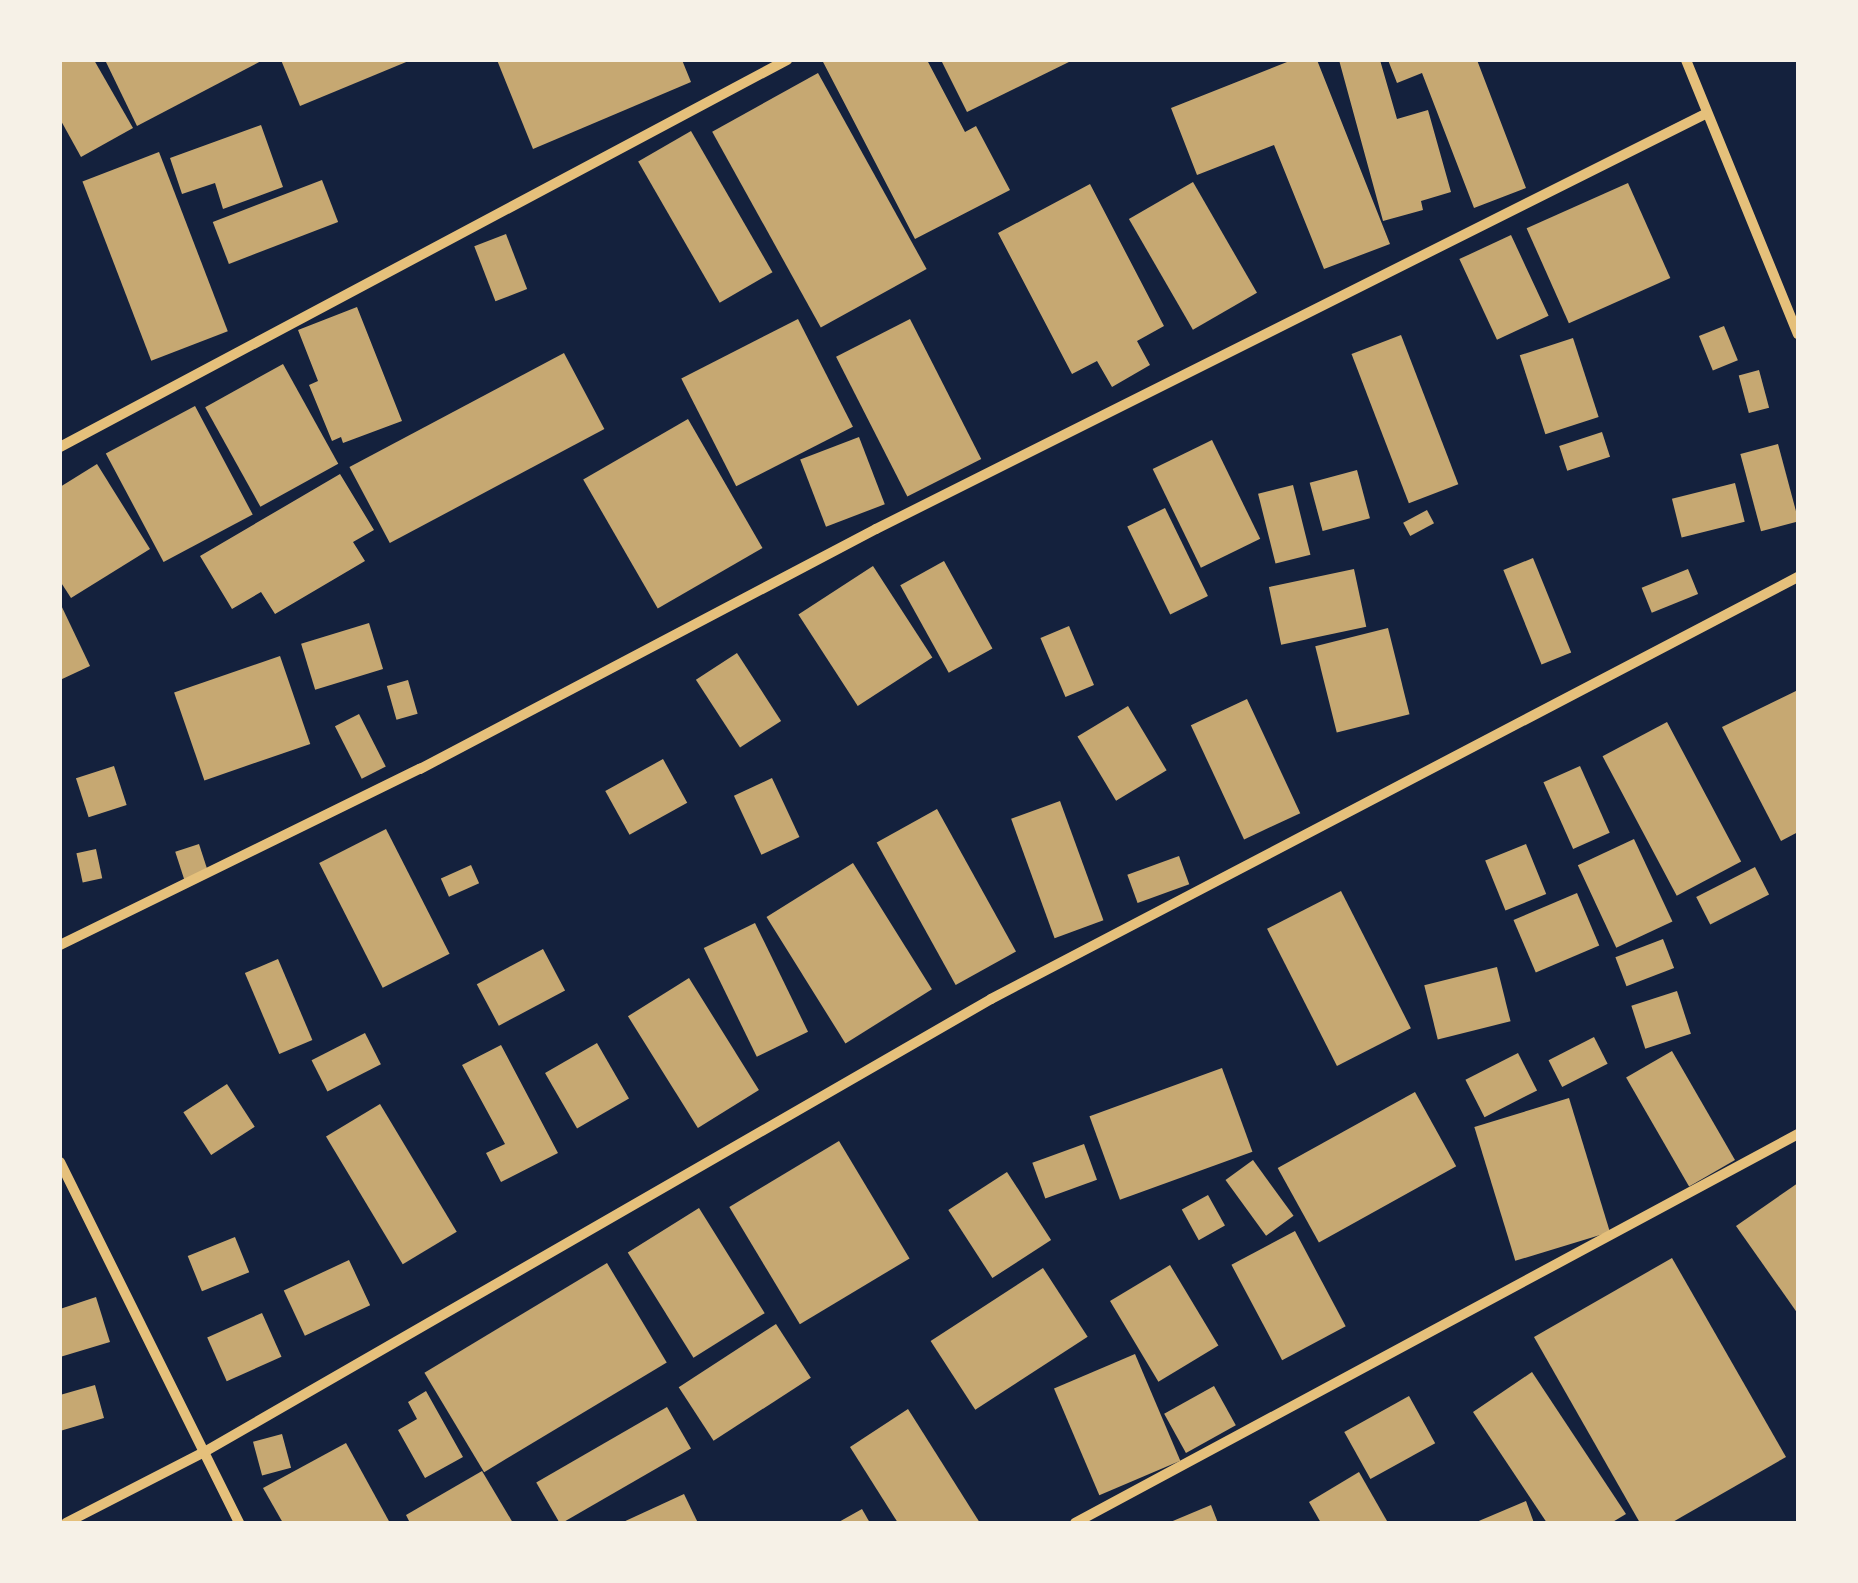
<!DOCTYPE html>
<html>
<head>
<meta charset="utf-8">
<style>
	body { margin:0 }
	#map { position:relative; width:1858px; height:1583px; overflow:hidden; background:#14213d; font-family:"Source Sans 3",sans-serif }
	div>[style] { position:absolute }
	.building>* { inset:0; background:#c6a872; transform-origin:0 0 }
	.minor>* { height:10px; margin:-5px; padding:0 5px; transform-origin:5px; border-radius:5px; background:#e5c07b }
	span { translate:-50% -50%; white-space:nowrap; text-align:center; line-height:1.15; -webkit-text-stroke:9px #f6f1e7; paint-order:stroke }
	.frame { position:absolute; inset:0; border:62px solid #f6f1e7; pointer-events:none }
</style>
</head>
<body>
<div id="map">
	<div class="building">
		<div style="clip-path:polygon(60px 60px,94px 60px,133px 128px,81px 157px,60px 119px)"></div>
		<div style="clip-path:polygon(105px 60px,263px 60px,137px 126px)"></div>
		<div style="clip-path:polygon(281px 60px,411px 60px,300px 106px)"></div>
		<div style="clip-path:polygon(497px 60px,682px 60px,691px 82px,533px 149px)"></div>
		<div style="clip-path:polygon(822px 60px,927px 60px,965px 132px,976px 126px,1010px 190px,915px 239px)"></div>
		<div style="clip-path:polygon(941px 60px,1073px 60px,967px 112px)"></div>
		<div style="clip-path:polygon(1292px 60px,1317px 60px,1390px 244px,1324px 269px,1274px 145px,1197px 175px,1171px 108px)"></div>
		<div style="clip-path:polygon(1339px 60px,1380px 60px,1397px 119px,1428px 110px,1451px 192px,1421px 201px,1423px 210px,1383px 221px)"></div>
		<div style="clip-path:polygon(1388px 60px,1477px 60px,1526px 188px,1474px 208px,1422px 73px,1397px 83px)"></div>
		<div style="left:818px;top:73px;width:224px;height:121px;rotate:61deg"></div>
		<div style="clip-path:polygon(261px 125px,283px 187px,223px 209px,215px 183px,182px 194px,170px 158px)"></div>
		<div style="left:691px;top:131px;width:163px;height:61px;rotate:60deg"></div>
		<div style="left:159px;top:152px;width:192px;height:82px;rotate:69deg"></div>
		<div style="left:322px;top:180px;width:45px;height:117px;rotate:69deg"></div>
		<div style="left:1193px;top:182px;width:128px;height:74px;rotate:60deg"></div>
		<div style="left:1628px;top:183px;width:104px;height:111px;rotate:66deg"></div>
		<div style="clip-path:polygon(1090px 184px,1164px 326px,1137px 341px,1150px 365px,1112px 387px,1097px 361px,1072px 374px,998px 233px)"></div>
		<div style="left:506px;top:234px;width:59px;height:34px;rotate:69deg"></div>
		<div style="left:1511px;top:235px;width:89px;height:57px;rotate:65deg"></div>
		<div style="clip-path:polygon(357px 307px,402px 421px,343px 443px,341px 437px,332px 441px,309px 385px,318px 381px,298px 330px)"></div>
		<div style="left:798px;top:319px;width:121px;height:131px;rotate:63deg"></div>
		<div style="left:910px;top:319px;width:157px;height:83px;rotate:63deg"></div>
		<div style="left:1724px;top:326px;width:37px;height:27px;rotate:68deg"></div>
		<div style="left:1401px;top:335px;width:160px;height:53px;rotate:69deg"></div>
		<div style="left:1573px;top:338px;width:83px;height:56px;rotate:72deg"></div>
		<div style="left:564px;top:353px;width:86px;height:243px;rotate:62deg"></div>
		<div style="left:283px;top:364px;width:114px;height:89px;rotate:61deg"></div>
		<div style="left:1759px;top:370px;width:39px;height:21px;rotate:75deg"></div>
		<div style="left:195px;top:406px;width:123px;height:101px;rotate:62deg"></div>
		<div style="left:688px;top:419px;width:149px;height:121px;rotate:60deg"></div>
		<div style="left:1602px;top:432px;width:26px;height:45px;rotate:72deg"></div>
		<div style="left:859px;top:437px;width:72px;height:63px;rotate:69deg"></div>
		<div style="left:1212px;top:440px;width:110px;height:66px;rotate:64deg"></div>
		<div style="left:1778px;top:444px;width:80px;height:39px;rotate:75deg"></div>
		<div style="clip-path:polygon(97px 464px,150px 549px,71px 598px,60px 581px,60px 487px)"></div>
		<div style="left:1357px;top:470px;width:50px;height:49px;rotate:75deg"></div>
		<div style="clip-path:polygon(340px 474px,374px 530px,353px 542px,365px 561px,275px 614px,261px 592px,232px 609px,200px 556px)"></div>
		<div style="left:1735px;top:483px;width:40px;height:65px;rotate:76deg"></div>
		<div style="left:1293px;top:485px;width:72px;height:36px;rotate:76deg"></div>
		<div style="left:1165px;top:508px;width:98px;height:42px;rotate:64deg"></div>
		<div style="left:1427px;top:510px;width:15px;height:27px;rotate:62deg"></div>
		<div style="left:1533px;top:558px;width:102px;height:32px;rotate:68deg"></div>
		<div style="left:944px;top:561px;width:100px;height:50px;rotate:61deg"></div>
		<div style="left:873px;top:566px;width:109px;height:89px;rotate:57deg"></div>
		<div style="left:1354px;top:569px;width:59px;height:87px;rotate:78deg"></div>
		<div style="left:1688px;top:569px;width:27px;height:50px;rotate:68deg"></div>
		<div style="clip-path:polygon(60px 603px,90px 666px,60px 680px)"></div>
		<div style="left:369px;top:623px;width:48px;height:71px;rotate:73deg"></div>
		<div style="left:1069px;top:626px;width:64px;height:31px;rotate:67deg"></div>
		<div style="left:1388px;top:628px;width:89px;height:75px;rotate:76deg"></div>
		<div style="left:737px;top:653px;width:81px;height:49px;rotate:57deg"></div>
		<div style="left:280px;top:656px;width:93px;height:112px;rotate:71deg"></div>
		<div style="left:408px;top:680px;width:35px;height:22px;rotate:74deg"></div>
		<div style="clip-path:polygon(1798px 690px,1798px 832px,1781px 841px,1722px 727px)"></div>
		<div style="left:1247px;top:699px;width:126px;height:62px;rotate:65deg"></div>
		<div style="left:1128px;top:706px;width:75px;height:59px;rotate:59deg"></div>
		<div style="left:359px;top:714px;width:59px;height:27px;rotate:63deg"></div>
		<div style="left:1667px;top:722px;width:158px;height:73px;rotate:62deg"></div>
		<div style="left:663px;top:759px;width:50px;height:66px;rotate:61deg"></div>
		<div style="left:114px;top:766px;width:41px;height:40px;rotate:72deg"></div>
		<div style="left:1580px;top:766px;width:73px;height:40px;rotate:66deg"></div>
		<div style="left:772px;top:778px;width:65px;height:42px;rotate:65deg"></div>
		<div style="left:1060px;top:801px;width:127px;height:52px;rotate:70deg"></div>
		<div style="left:937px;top:809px;width:163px;height:69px;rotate:61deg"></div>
		<div style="left:386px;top:829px;width:140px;height:75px;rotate:63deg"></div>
		<div style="left:1634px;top:839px;width:91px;height:62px;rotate:65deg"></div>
		<div style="left:199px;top:844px;width:29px;height:25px;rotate:72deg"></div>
		<div style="left:1526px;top:844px;width:54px;height:44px;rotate:68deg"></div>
		<div style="left:96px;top:849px;width:30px;height:20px;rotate:78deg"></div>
		<div style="left:1179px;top:856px;width:30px;height:55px;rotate:70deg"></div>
		<div style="left:853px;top:863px;width:149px;height:102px;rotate:58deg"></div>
		<div style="left:471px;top:865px;width:20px;height:33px;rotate:66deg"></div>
		<div style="left:1755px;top:867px;width:31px;height:66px;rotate:63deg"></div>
		<div style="left:1341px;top:891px;width:154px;height:83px;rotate:63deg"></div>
		<div style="left:1577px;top:893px;width:57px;height:69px;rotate:67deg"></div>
		<div style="left:755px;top:923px;width:121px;height:57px;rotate:64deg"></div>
		<div style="left:1663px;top:939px;width:31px;height:51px;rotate:69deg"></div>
		<div style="left:543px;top:949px;width:47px;height:75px;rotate:62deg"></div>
		<div style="left:278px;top:959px;width:88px;height:36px;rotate:67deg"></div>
		<div style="left:1497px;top:967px;width:56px;height:75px;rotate:76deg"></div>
		<div style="left:689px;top:978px;width:132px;height:72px;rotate:58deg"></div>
		<div style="left:1677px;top:991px;width:45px;height:48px;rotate:72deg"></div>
		<div style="left:365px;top:1033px;width:35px;height:60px;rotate:63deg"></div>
		<div style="left:1594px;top:1037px;width:30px;height:51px;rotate:63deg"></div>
		<div style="left:597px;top:1043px;width:64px;height:60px;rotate:60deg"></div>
		<div style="clip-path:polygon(501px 1045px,558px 1153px,501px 1182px,486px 1153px,505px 1144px,462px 1065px)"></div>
		<div style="left:1672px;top:1051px;width:126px;height:53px;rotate:60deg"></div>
		<div style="left:1518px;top:1053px;width:42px;height:59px;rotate:63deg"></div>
		<div style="left:1222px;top:1068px;width:89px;height:141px;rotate:70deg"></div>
		<div style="left:227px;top:1084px;width:51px;height:52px;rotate:57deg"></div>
		<div style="left:1415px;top:1092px;width:85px;height:157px;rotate:61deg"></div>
		<div style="left:1569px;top:1098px;width:140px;height:99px;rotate:73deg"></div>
		<div style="left:380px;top:1104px;width:149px;height:63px;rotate:59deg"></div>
		<div style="left:839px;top:1141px;width:137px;height:128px;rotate:59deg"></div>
		<div style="left:1084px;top:1144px;width:38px;height:55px;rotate:70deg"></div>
		<div style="left:1253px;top:1160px;width:69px;height:34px;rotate:54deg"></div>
		<div style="left:1007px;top:1172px;width:81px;height:70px;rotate:57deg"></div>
		<div style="clip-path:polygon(1798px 1183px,1798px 1314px,1736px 1226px)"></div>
		<div style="left:1208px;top:1195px;width:35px;height:30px;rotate:61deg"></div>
		<div style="left:699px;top:1208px;width:124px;height:84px;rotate:58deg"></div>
		<div style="left:1295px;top:1231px;width:108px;height:72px;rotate:62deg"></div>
		<div style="left:235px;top:1237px;width:38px;height:51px;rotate:68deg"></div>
		<div style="clip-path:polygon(1672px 1258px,1786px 1457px,1671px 1523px,1640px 1523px,1534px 1337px)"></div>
		<div style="left:349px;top:1260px;width:50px;height:72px;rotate:65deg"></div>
		<div style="left:607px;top:1263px;width:116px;height:213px;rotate:59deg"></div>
		<div style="left:1170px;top:1265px;width:94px;height:70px;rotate:59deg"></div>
		<div style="left:1043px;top:1268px;width:82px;height:134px;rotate:57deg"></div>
		<div style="clip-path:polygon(96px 1297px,110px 1342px,60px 1357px,60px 1309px)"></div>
		<div style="left:262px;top:1313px;width:48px;height:60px;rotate:66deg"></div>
		<div style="left:776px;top:1324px;width:64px;height:116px;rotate:57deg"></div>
		<div style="left:1135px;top:1354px;width:116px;height:88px;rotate:67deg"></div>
		<div style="clip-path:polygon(1532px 1372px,1626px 1514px,1611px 1523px,1547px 1523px,1473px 1412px)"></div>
		<div style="clip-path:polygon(95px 1385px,104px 1418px,60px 1431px,60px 1395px)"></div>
		<div style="left:1214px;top:1386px;width:45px;height:57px;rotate:61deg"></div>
		<div style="clip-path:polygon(426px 1391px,463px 1457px,425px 1478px,398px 1430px,417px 1419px,408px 1402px)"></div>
		<div style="left:1409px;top:1396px;width:54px;height:74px;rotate:61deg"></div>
		<div style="left:667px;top:1407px;width:48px;height:151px;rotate:60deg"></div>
		<div style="clip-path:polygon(908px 1409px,980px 1523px,898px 1523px,850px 1447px)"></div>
		<div style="left:282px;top:1434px;width:35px;height:30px;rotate:75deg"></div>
		<div style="clip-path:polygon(346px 1443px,390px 1523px,283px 1523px,263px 1488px)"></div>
		<div style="clip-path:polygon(482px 1471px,513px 1523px,410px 1523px,406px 1515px)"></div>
		<div style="clip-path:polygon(1359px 1472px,1387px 1521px,1321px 1523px,1309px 1502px)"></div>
		<div style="clip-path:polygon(684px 1494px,698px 1523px,621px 1523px)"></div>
		<div style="clip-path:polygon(1526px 1501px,1534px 1523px,1474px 1523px)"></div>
		<div style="clip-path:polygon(1211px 1505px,1218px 1523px,1168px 1523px)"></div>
		<div style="clip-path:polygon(862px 1509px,870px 1523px,837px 1523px)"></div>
	</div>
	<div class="minor">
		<div style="left:1686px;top:60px;width:296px;rotate:67.8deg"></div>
		<div style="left:60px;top:447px;width:824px;rotate:-28.03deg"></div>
		<div style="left:60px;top:945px;width:401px;rotate:-26.1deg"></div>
		<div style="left:420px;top:769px;width:515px;rotate:-27.76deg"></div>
		<div style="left:876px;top:529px;width:929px;rotate:-26.59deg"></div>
		<div style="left:60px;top:1162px;width:403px;rotate:63.6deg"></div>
		<div style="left:66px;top:1523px;width:157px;rotate:-27.2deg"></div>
		<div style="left:206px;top:1451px;width:906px;rotate:-29.93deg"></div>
		<div style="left:991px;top:999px;width:911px;rotate:-27.61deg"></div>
		<div style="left:1075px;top:1523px;width:821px;rotate:-28.28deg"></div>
	</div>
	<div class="frame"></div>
</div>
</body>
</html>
